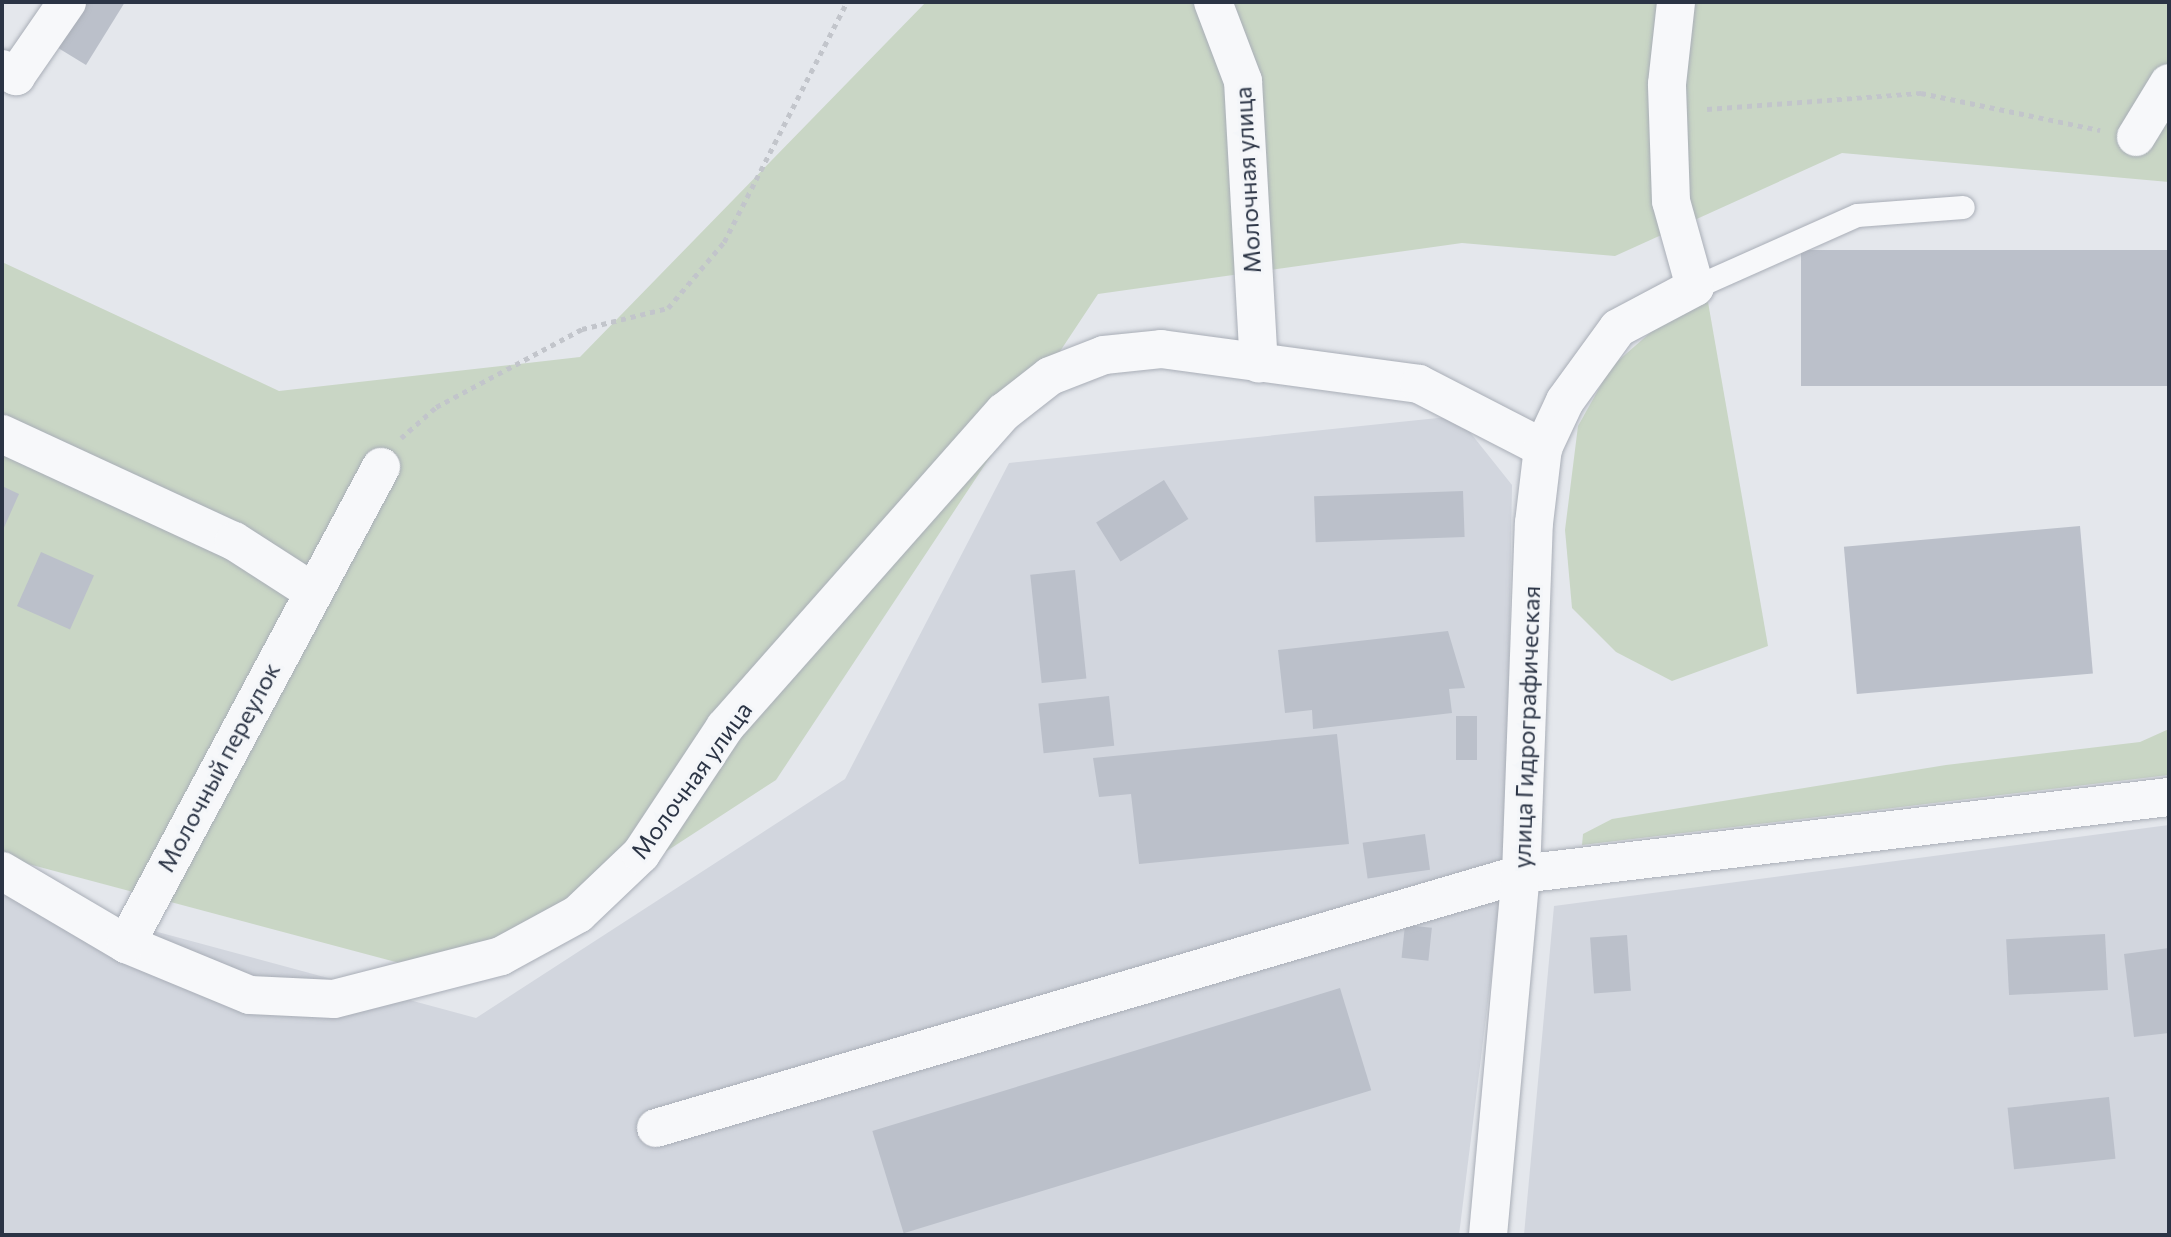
<!DOCTYPE html>
<html>
<head>
<meta charset="utf-8">
<style>
	body { margin:0 }
	#map { position:relative; width:2171px; height:1237px; overflow:hidden; background:#e4e7ec; font-family:Commissioner,sans-serif }
	div>[style] { position:absolute }
	.built>* { inset:0; background:#d2d6de }
	.green>* { inset:0; background:#c9d6c5 }
	.building>* { inset:0; background:#bbc0ca; transform-origin:0 0 }
	.path>* { height:4.5px; margin-top:-2.25px; transform-origin:0; background:repeating-linear-gradient(90deg,#c2c5cb 0 5px,transparent 0 10px) }
	.roads { filter:drop-shadow(0 0 2px #a9aeb7) drop-shadow(0 0 2px #a9aeb7) }
	.lane>* { height:23px; margin:-11.5px; padding:0 11.5px; transform-origin:11.5px; border-radius:11.5px; background:#f7f8fa }
	.street>* { height:38px; margin:-19px; padding:0 19px; transform-origin:19px; border-radius:19px; background:#f7f8fa }
	span { translate:-50% -50%; white-space:nowrap; text-align:center; line-height:1.15; -webkit-text-stroke:6px #f4f6f9; paint-order:stroke }
	.street-label { font-size:24px; color:#2b3445 }
	.frame { position:absolute; inset:0; border:4px solid #2b3445; pointer-events:none }
</style>
</head>
<body>
<div id="map">
	<div class="built">
		<div style="clip-path:polygon(1457px 416px,1512px 485px,1506px 856px,1459px 1235px,2px 1235px,2px 890px,476px 1018px,845px 779px,1009px 463px)"></div>
		<div style="clip-path:polygon(2169px 825px,2169px 1235px,1524px 1235px,1554px 906px)"></div>
	</div>
	<div class="green">
		<div style="clip-path:polygon(926px 2px,2169px 2px,2169px 182px,1842px 153px,1615px 256px,1462px 243px,1098px 294px,776px 780px,467px 981px,2px 857px,2px 262px,279px 391px,580px 357px)"></div>
		<div style="clip-path:polygon(1708px 302px,1768px 646px,1672px 681px,1616px 652px,1572px 608px,1565px 530px,1578px 426px,1611px 367px,1667px 318px)"></div>
		<div style="clip-path:polygon(2169px 729px,2169px 775px,1582px 845px,1583px 834px,1612px 819px,1946px 765px,2140px 742px)"></div>
	</div>
	<div class="building">
		<div style="clip-path:polygon(76px 2px,125px 2px,86px 65px,50px 43px)"></div>
		<div style="left:2169px;top:250px;width:136px;height:368px;rotate:90deg"></div>
		<div style="left:1164px;top:480px;width:46px;height:80px;rotate:58deg"></div>
		<div style="clip-path:polygon(2px 486px,19px 494px,2px 532px)"></div>
		<div style="left:1463px;top:491px;width:46px;height:149px;rotate:88deg"></div>
		<div style="left:2080px;top:526px;width:148px;height:237px;rotate:85deg"></div>
		<div style="left:41px;top:552px;width:58px;height:59px;rotate:24deg"></div>
		<div style="left:1075px;top:570px;width:109px;height:45px;rotate:84deg"></div>
		<div style="clip-path:polygon(1448px 631px,1465px 688px,1449px 689px,1452px 713px,1313px 729px,1312px 710px,1285px 713px,1278px 650px)"></div>
		<div style="left:1109px;top:696px;width:50px;height:71px;rotate:84deg"></div>
		<div style="left:1456px;top:716px;width:21px;height:44px"></div>
		<div style="clip-path:polygon(1337px 734px,1349px 844px,1139px 864px,1131px 794px,1099px 797px,1093px 758px)"></div>
		<div style="left:1425px;top:834px;width:36px;height:63px;rotate:82deg"></div>
		<div style="left:1405px;top:925px;width:27px;height:33px;rotate:6deg"></div>
		<div style="left:2105px;top:934px;width:56px;height:99px;rotate:87deg"></div>
		<div style="left:1627px;top:935px;width:56px;height:37px;rotate:86deg"></div>
		<div style="clip-path:polygon(2169px 948px,2169px 1033px,2134px 1037px,2124px 954px)"></div>
		<div style="left:1340px;top:988px;width:107px;height:489px;rotate:73deg"></div>
		<div style="left:2109px;top:1097px;width:62px;height:102px;rotate:84deg"></div>
	</div>
	<div class="path">
		<div style="left:1707px;top:109px;width:215px;rotate:-4.3deg"></div>
		<div style="left:1921px;top:93px;width:183px;rotate:11.7deg"></div>
		<div style="left:401px;top:438px;width:47px;rotate:-41.5deg"></div>
		<div style="left:436px;top:407px;width:166px;rotate:-28.1deg"></div>
		<div style="left:582px;top:329px;width:89px;rotate:-13.7deg"></div>
		<div style="left:668px;top:308px;width:87px;rotate:-49.7deg"></div>
		<div style="left:724px;top:242px;width:270px;rotate:-62.9deg"></div>
	</div>
	<div class="roads">
		<div class="lane">
			<div style="left:1695px;top:287px;width:177px;rotate:-24deg"></div>
			<div style="left:1857px;top:215px;width:106px;rotate:-4.3deg"></div>
		</div>
		<div class="street">
			<div style="left:1213px;top:2px;width:85px;rotate:69.2deg"></div>
			<div style="left:1243px;top:81px;width:283px;rotate:86.8deg"></div>
			<div style="left:2px;top:69px;width:16px;rotate:27deg"></div>
			<div style="left:16px;top:76px;width:90px;rotate:-55.4deg"></div>
			<div style="left:2136px;top:137px;width:63px;rotate:-58.6deg"></div>
			<div style="left:2px;top:434px;width:255px;rotate:24.8deg"></div>
			<div style="left:234px;top:541px;width:90px;rotate:32.8deg"></div>
			<div style="left:2px;top:871px;width:144px;rotate:30.5deg"></div>
			<div style="left:126px;top:944px;width:134px;rotate:22.4deg"></div>
			<div style="left:250px;top:995px;width:84px;rotate:2.7deg"></div>
			<div style="left:334px;top:999px;width:172px;rotate:-14.4deg"></div>
			<div style="left:501px;top:956px;width:88px;rotate:-28.6deg"></div>
			<div style="left:578px;top:914px;width:87px;rotate:-43.6deg"></div>
			<div style="left:641px;top:854px;width:152px;rotate:-56.5deg"></div>
			<div style="left:725px;top:727px;width:421px;rotate:-48.5deg"></div>
			<div style="left:1004px;top:412px;width:58px;rotate:-38deg"></div>
			<div style="left:1050px;top:376px;width:58px;rotate:-21.3deg"></div>
			<div style="left:1104px;top:355px;width:57px;rotate:-6deg"></div>
			<div style="left:1161px;top:349px;width:260px;rotate:7.7deg"></div>
			<div style="left:1419px;top:384px;width:140px;rotate:27.3deg"></div>
			<div style="left:126px;top:944px;width:541px;rotate:-61.87deg"></div>
			<div style="left:656px;top:1128px;width:902px;rotate:-16.36deg"></div>
			<div style="left:1521px;top:874px;width:653px;rotate:-6.78deg"></div>
			<div style="left:1488px;top:1235px;width:363px;rotate:-84.8deg"></div>
			<div style="left:1521px;top:874px;width:351px;rotate:-87.9deg"></div>
			<div style="left:1534px;top:523px;width:76px;rotate:-83.2deg"></div>
			<div style="left:1543px;top:448px;width:52px;rotate:-64.9deg"></div>
			<div style="left:1565px;top:401px;width:90px;rotate:-54deg"></div>
			<div style="left:1618px;top:328px;width:87px;rotate:-28deg"></div>
			<div style="left:1695px;top:287px;width:89px;rotate:-105.6deg"></div>
			<div style="left:1671px;top:201px;width:117px;rotate:-92deg"></div>
			<div style="left:1667px;top:84px;width:82px;rotate:-83.7deg"></div>
		</div>
	</div>
	<div class="street-label">
		<span style="left:1247px;top:180px;rotate:-93deg">Молочная улица</span>
		<span style="left:1526px;top:727px;rotate:-88deg">улица Гидрографическая</span>
		<span style="left:218px;top:767px;rotate:-62deg">Молочный переулок</span>
		<span style="left:691px;top:780px;rotate:-54deg">Молочная улица</span>
	</div>
	<div class="frame"></div>
</div>
</body>
</html>
